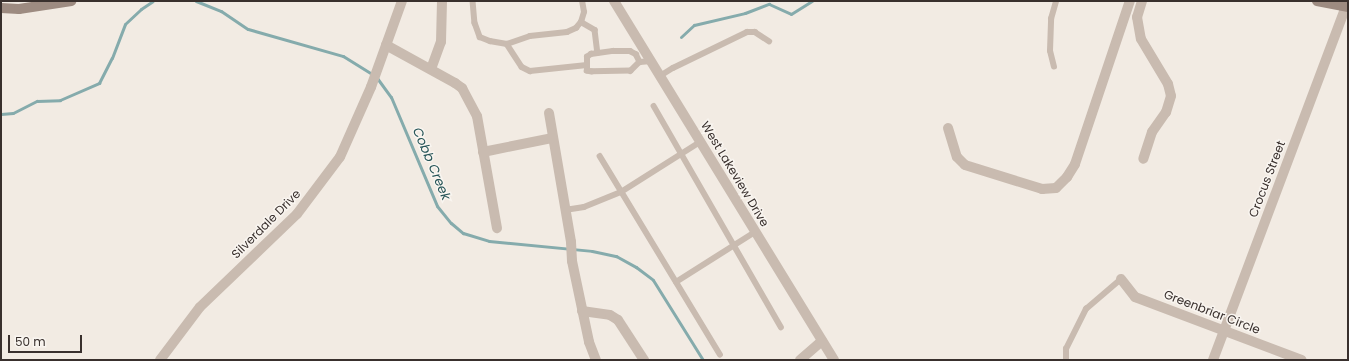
<!DOCTYPE html>
<html>
<head>
<meta charset="utf-8">
<style>
	body { margin:0 }
	#map { position:relative; width:1349px; height:361px; overflow:hidden; background:#f2ebe3; font-family:Poppins,sans-serif }
	div>[style] { position:absolute }
	.stream>* { height:3px; margin:-1.5px; padding:0 1.5px; transform-origin:1.5px; border-radius:1.5px; background:#85abac }
	.service>* { height:5.5px; margin:-2.75px; padding:0 2.75px; transform-origin:2.75px; border-radius:2.75px; background:#c9bbb0 }
	.minor>* { height:10px; margin:-5px; padding:0 5px; transform-origin:5px; border-radius:5px; background:#c9bbb0 }
	.tertiary>* { height:10px; margin:-5px; padding:0 5px; transform-origin:5px; border-radius:5px; background:#c9bbb0 }
	.secondary>* { height:10px; margin:-5px; padding:0 5px; transform-origin:5px; border-radius:5px; background:#9d8b81 }
	span { translate:-50% -50%; white-space:nowrap; text-align:center; line-height:1.15; -webkit-text-stroke:3px #f9f5f0; paint-order:stroke }
	.street-label { font-size:12px; color:#39302d }
	.water-label { font-size:13px; color:#265457; font-style:italic }
	.frame { position:absolute; inset:0; border:2px solid #39302d; pointer-events:none }
	.scale { position:absolute; left:8px; top:335px; width:74px; height:18px; box-sizing:border-box; border:2px solid #39302d; border-top:0; padding-left:5px; font-size:12px; line-height:14px; white-space:nowrap; color:#39302d; -webkit-text-stroke:3px #f9f5f0; paint-order:stroke }
</style>
</head>
<body>
<div id="map">
	<div class="stream">
		<div style="left:196px;top:1px;width:27px;rotate:22deg"></div>
		<div style="left:221px;top:11px;width:32px;rotate:34deg"></div>
		<div style="left:248px;top:29px;width:99px;rotate:15.9deg"></div>
		<div style="left:343px;top:56px;width:36px;rotate:32deg"></div>
		<div style="left:681px;top:37px;width:18px;rotate:-43deg"></div>
		<div style="left:694px;top:25px;width:52px;rotate:-13.2deg"></div>
		<div style="left:745px;top:13px;width:26px;rotate:-21deg"></div>
		<div style="left:769px;top:4px;width:24px;rotate:24deg"></div>
		<div style="left:791px;top:14px;width:25px;rotate:-32deg"></div>
		<div style="left:377px;top:78px;width:24px;rotate:54deg"></div>
		<div style="left:391px;top:97px;width:118px;rotate:67.1deg"></div>
		<div style="left:437px;top:206px;width:22px;rotate:51deg"></div>
		<div style="left:451px;top:223px;width:16px;rotate:40deg"></div>
		<div style="left:463px;top:233px;width:27px;rotate:17deg"></div>
		<div style="left:489px;top:241px;width:103px;rotate:5.5deg"></div>
		<div style="left:592px;top:251px;width:25px;rotate:12deg"></div>
		<div style="left:616px;top:256px;width:23px;rotate:29deg"></div>
		<div style="left:636px;top:267px;width:21px;rotate:37deg"></div>
		<div style="left:653px;top:280px;width:94px;rotate:58deg"></div>
		<div style="left:1px;top:114px;width:12px;rotate:-5deg"></div>
		<div style="left:13px;top:113px;width:27px;rotate:-27deg"></div>
		<div style="left:37px;top:101px;width:23px;rotate:-2deg"></div>
		<div style="left:60px;top:100px;width:43px;rotate:-23.6deg"></div>
		<div style="left:99px;top:83px;width:28px;rotate:-63deg"></div>
		<div style="left:112px;top:58px;width:36px;rotate:-69deg"></div>
		<div style="left:125px;top:24px;width:22px;rotate:-43deg"></div>
		<div style="left:141px;top:9px;width:14px;rotate:-34deg"></div>
	</div>
	<div class="service">
		<div style="left:473px;top:1px;width:22px;rotate:85deg"></div>
		<div style="left:475px;top:23px;width:15px;rotate:70deg"></div>
		<div style="left:480px;top:37px;width:11px;rotate:22deg"></div>
		<div style="left:490px;top:41px;width:17px;rotate:10deg"></div>
		<div style="left:507px;top:44px;width:24px;rotate:-19deg"></div>
		<div style="left:530px;top:36px;width:37px;rotate:-6deg"></div>
		<div style="left:567px;top:32px;width:10px;rotate:-24deg"></div>
		<div style="left:576px;top:28px;width:8px;rotate:-50deg"></div>
		<div style="left:581px;top:22px;width:10px;rotate:-73deg"></div>
		<div style="left:584px;top:12px;width:11px;rotate:-100deg"></div>
		<div style="left:581px;top:22px;width:16px;rotate:30deg"></div>
		<div style="left:595px;top:30px;width:23px;rotate:83deg"></div>
		<div style="left:507px;top:44px;width:27px;rotate:57deg"></div>
		<div style="left:522px;top:67px;width:9px;rotate:27deg"></div>
		<div style="left:530px;top:71px;width:57px;rotate:-6deg"></div>
		<div style="left:640px;top:62px;width:13px;rotate:135deg"></div>
		<div style="left:631px;top:71px;width:39px;rotate:179deg"></div>
		<div style="left:592px;top:72px;width:5px;rotate:-169deg"></div>
		<div style="left:587px;top:71px;width:14px;rotate:-90deg"></div>
		<div style="left:587px;top:57px;width:5px;rotate:-37deg"></div>
		<div style="left:591px;top:54px;width:22px;rotate:-8deg"></div>
		<div style="left:613px;top:51px;width:17px"></div>
		<div style="left:630px;top:51px;width:7px;rotate:27deg"></div>
		<div style="left:636px;top:54px;width:9px;rotate:63deg"></div>
		<div style="left:640px;top:62px;width:11px;rotate:-5deg"></div>
		<div style="left:1054px;top:67px;width:16px;rotate:-104deg"></div>
		<div style="left:1050px;top:51px;width:32px;rotate:-88deg"></div>
		<div style="left:1051px;top:19px;width:19px;rotate:-74deg"></div>
		<div style="left:660px;top:76px;width:15px;rotate:-32deg"></div>
		<div style="left:673px;top:68px;width:82px;rotate:-25.9deg"></div>
		<div style="left:747px;top:32px;width:8px"></div>
		<div style="left:755px;top:32px;width:17px;rotate:33deg"></div>
		<div style="left:654px;top:106px;width:255px;rotate:60.1deg"></div>
		<div style="left:600px;top:156px;width:232px;rotate:58.8deg"></div>
		<div style="left:565px;top:210px;width:19px;rotate:-9deg"></div>
		<div style="left:584px;top:207px;width:40px;rotate:-22deg"></div>
		<div style="left:621px;top:192px;width:93px;rotate:-32.3deg"></div>
		<div style="left:676px;top:282px;width:93px;rotate:-32.3deg"></div>
		<div style="left:1066px;top:360px;width:11px;rotate:-90deg"></div>
		<div style="left:1066px;top:349px;width:45px;rotate:-63.4deg"></div>
		<div style="left:1086px;top:309px;width:46px;rotate:-40.6deg"></div>
	</div>
	<div class="minor">
		<div style="left:1142px;top:1px;width:17px;rotate:107deg"></div>
		<div style="left:1137px;top:17px;width:22px;rotate:80deg"></div>
		<div style="left:1141px;top:39px;width:52px;rotate:59deg"></div>
		<div style="left:1168px;top:84px;width:12px;rotate:76deg"></div>
		<div style="left:1171px;top:96px;width:17px;rotate:107deg"></div>
		<div style="left:1166px;top:112px;width:24px;rotate:125deg"></div>
		<div style="left:1152px;top:132px;width:28px;rotate:108deg"></div>
		<div style="left:386px;top:45px;width:79px;rotate:28.8deg"></div>
		<div style="left:455px;top:83px;width:9px;rotate:36deg"></div>
		<div style="left:462px;top:88px;width:32px;rotate:62deg"></div>
		<div style="left:477px;top:116px;width:114px;rotate:79.9deg"></div>
		<div style="left:431px;top:69px;width:29px;rotate:-70deg"></div>
		<div style="left:441px;top:42px;width:41px;rotate:-88.6deg"></div>
		<div style="left:549px;top:113px;width:131px;rotate:80.3deg"></div>
		<div style="left:571px;top:242px;width:19px;rotate:87deg"></div>
		<div style="left:572px;top:261px;width:83px;rotate:78.1deg"></div>
		<div style="left:589px;top:342px;width:19px;rotate:69deg"></div>
		<div style="left:948px;top:128px;width:30px;rotate:73deg"></div>
		<div style="left:957px;top:157px;width:11px;rotate:45deg"></div>
		<div style="left:965px;top:165px;width:81px;rotate:17.3deg"></div>
		<div style="left:1042px;top:189px;width:14px;rotate:-4deg"></div>
		<div style="left:1056px;top:188px;width:16px;rotate:-45deg"></div>
		<div style="left:1067px;top:177px;width:15px;rotate:-58deg"></div>
		<div style="left:1075px;top:164px;width:172px;rotate:-71.4deg"></div>
		<div style="left:483px;top:152px;width:70px;rotate:-11.5deg"></div>
		<div style="left:1121px;top:279px;width:23px;rotate:52deg"></div>
		<div style="left:1135px;top:297px;width:178px;rotate:20.7deg"></div>
		<div style="left:582px;top:311px;width:28px;rotate:8deg"></div>
		<div style="left:610px;top:315px;width:9px;rotate:32deg"></div>
		<div style="left:618px;top:320px;width:48px;rotate:57deg"></div>
		<div style="left:800px;top:360px;width:29px;rotate:-41deg"></div>
		<div style="left:1213px;top:360px;width:378px;rotate:-69.4deg"></div>
	</div>
	<div class="tertiary">
		<div style="left:614px;top:1px;width:421px;rotate:58.5deg"></div>
		<div style="left:160px;top:360px;width:66px;rotate:-53deg"></div>
		<div style="left:200px;top:307px;width:134px;rotate:-43.8deg"></div>
		<div style="left:297px;top:214px;width:71px;rotate:-53deg"></div>
		<div style="left:340px;top:157px;width:77px;rotate:-66.1deg"></div>
		<div style="left:371px;top:87px;width:91px;rotate:-70.2deg"></div>
	</div>
	<div class="secondary">
		<div style="left:1317px;top:1px;width:32px;rotate:11deg"></div>
		<div style="left:1px;top:8px;width:18px;rotate:3deg"></div>
		<div style="left:19px;top:9px;width:53px;rotate:-8.7deg"></div>
	</div>
	<div class="street-label">
		<span style="left:735px;top:174px;rotate:59deg">West Lakeview Drive</span>
		<span style="left:1267px;top:179px;rotate:-69deg">Crocus Street</span>
		<span style="left:266px;top:224px;rotate:-45deg">Silverdale Drive</span>
		<span style="left:1212px;top:312px;rotate:21deg">Greenbriar Circle</span>
	</div>
	<div class="water-label">
		<span style="left:431px;top:164px;rotate:67deg">Cobb Creek</span>
	</div>
	<div class="frame"></div>
	<div class="scale">50 m</div>
</div>
</body>
</html>
